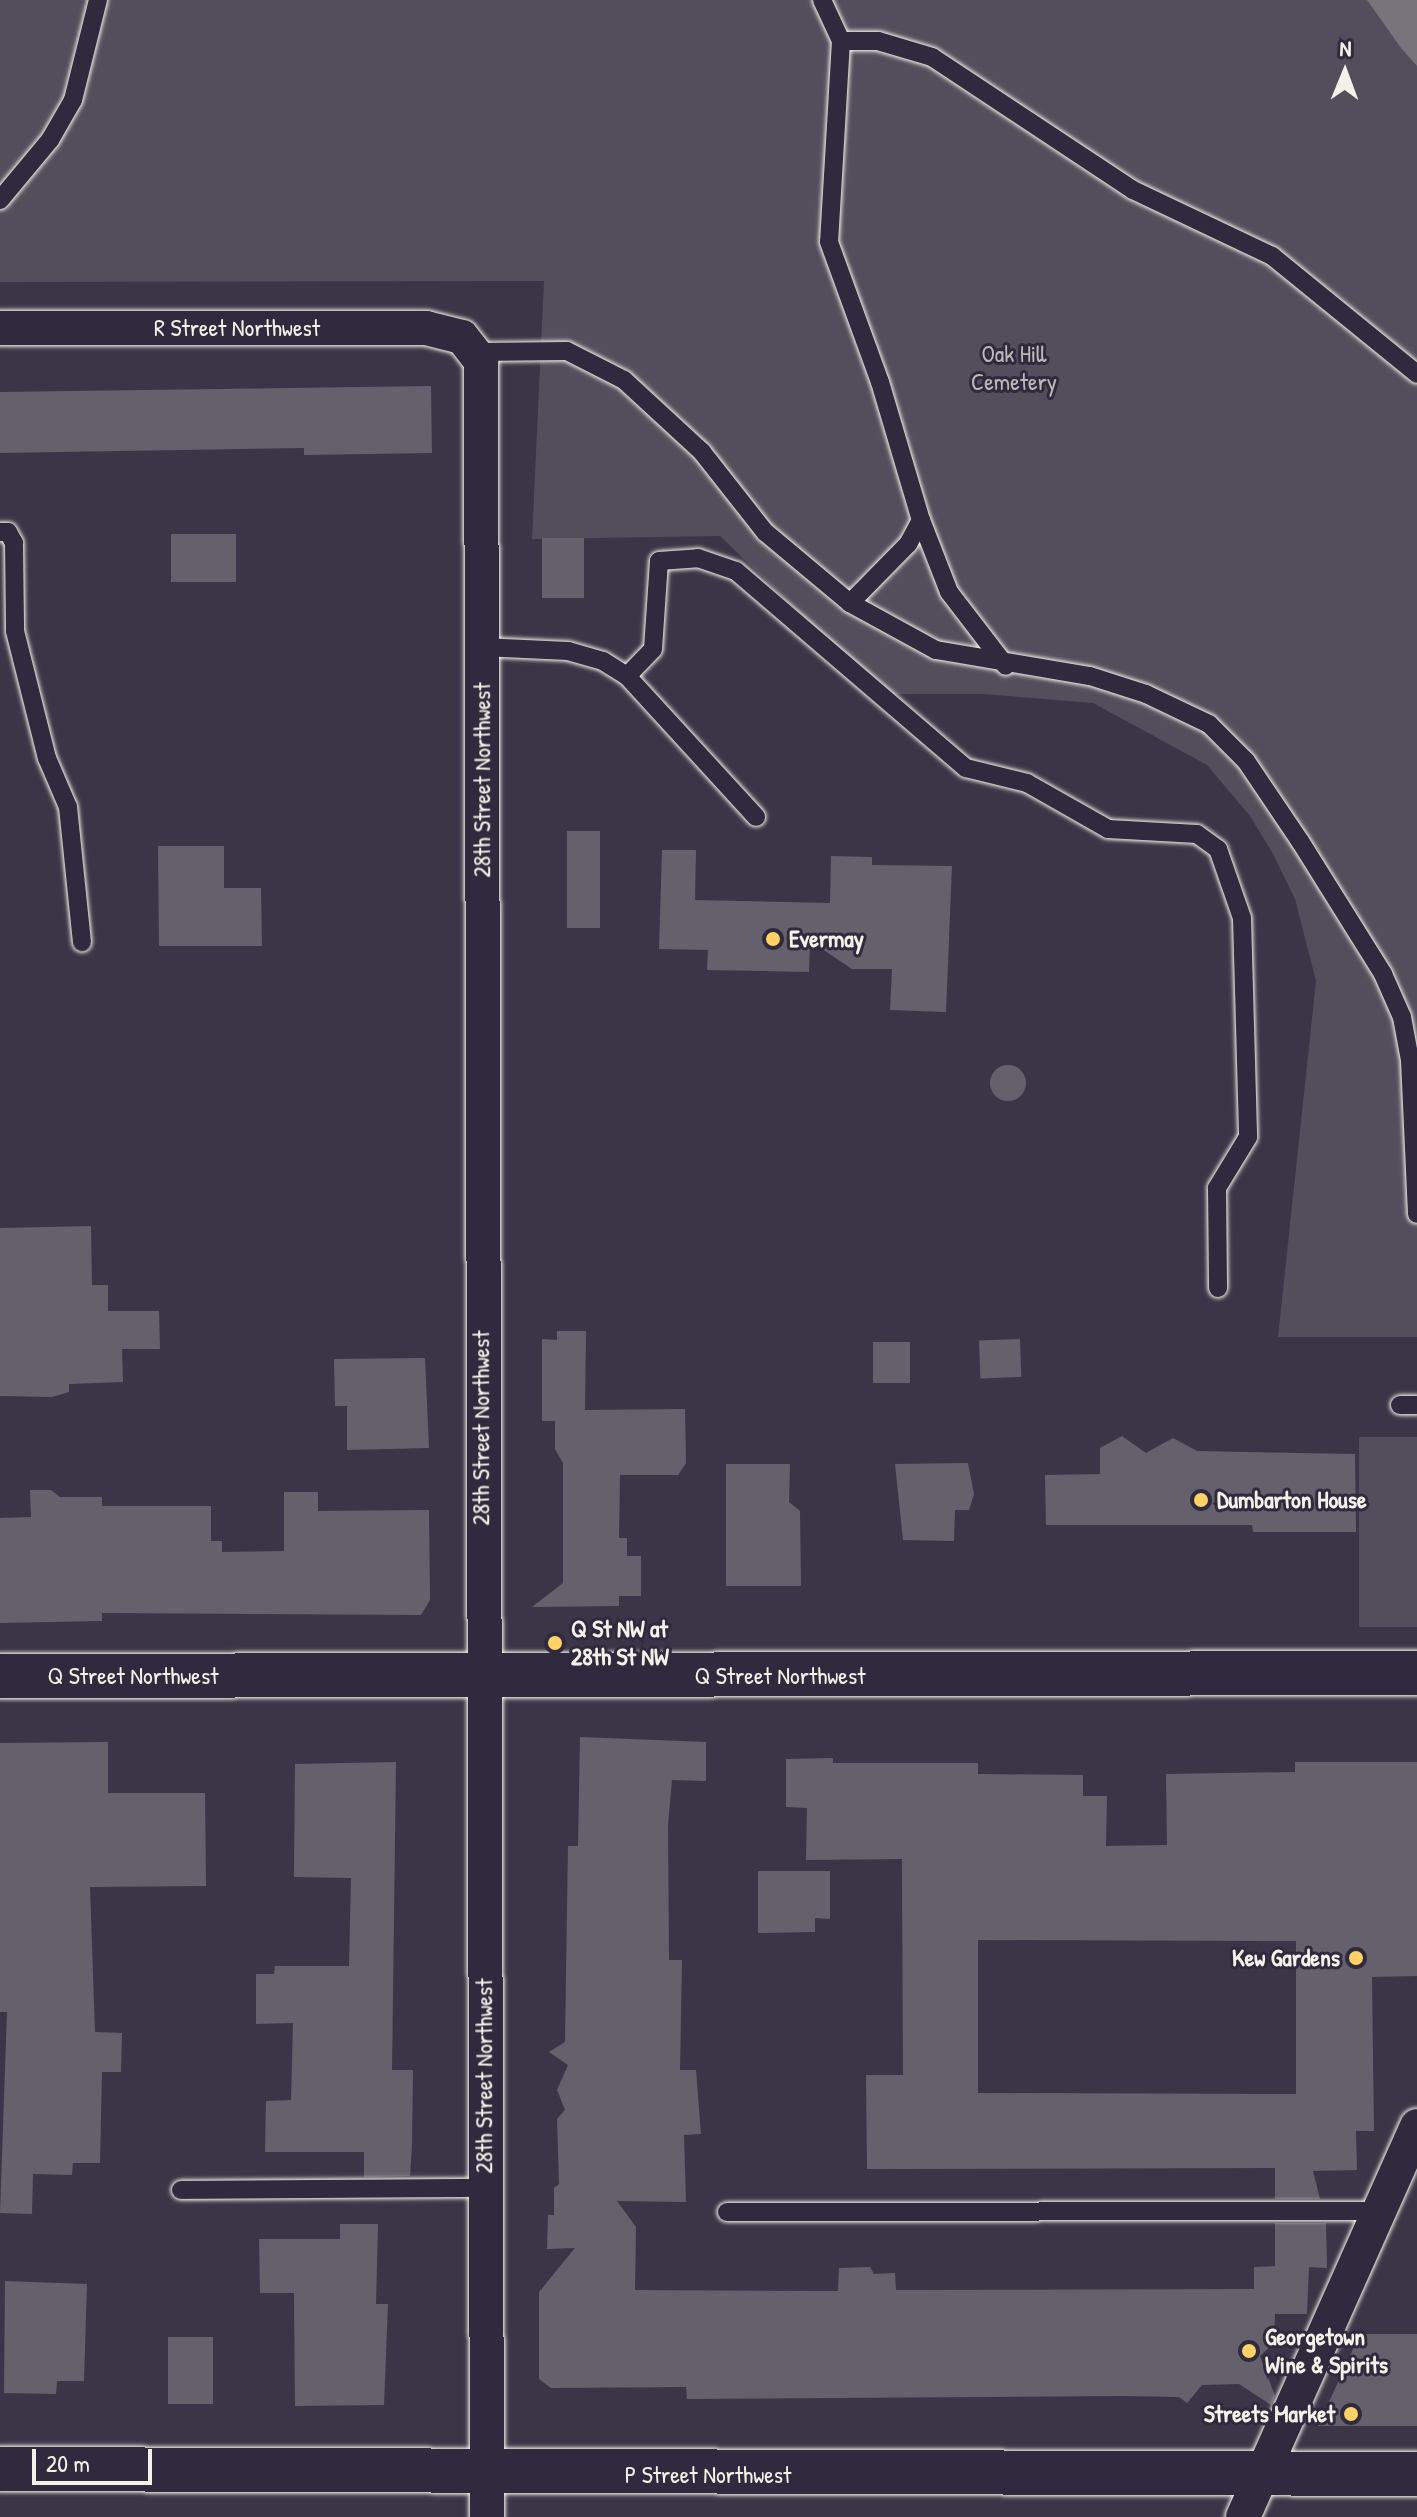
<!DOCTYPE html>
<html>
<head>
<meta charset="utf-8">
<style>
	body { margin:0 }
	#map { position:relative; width:1417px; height:2517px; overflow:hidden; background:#3b3647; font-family:"Patrick Hand",sans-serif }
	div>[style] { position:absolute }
	.green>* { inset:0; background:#534e5c; transform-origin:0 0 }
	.water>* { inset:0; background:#78747b }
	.building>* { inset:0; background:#65616c; transform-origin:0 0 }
	.round { border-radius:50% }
	.roads { filter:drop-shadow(0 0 2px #f4f1e8) drop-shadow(0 0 2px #f4f1e8) }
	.lane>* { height:18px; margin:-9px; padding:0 9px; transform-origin:9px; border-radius:9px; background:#2f2a3d }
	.street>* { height:34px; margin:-17px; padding:0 17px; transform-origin:17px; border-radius:17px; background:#2f2a3d }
	.secondary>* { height:44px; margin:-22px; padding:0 22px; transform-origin:22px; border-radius:22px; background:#2f2a3d }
	.dots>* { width:22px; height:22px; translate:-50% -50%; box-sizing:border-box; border:4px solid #2f2a3d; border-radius:50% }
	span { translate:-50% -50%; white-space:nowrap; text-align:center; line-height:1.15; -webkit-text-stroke:6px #2f2a3d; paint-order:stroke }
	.street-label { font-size:24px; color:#f4f1e8 }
	.park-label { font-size:24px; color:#bcb8b7 }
	.poi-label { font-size:24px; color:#f4f1e8; font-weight:700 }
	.left { translate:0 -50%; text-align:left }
	.right { translate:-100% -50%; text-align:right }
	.north { position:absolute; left:1305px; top:32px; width:80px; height:80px; -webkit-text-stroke:6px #2f2a3d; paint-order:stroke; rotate:1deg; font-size:22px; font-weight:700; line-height:32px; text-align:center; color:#f4f1e8 }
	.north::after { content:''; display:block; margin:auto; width:28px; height:36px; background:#f4f1e8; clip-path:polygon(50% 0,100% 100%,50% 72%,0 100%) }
	.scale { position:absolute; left:32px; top:2449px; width:120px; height:36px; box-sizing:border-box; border:4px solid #f4f1e8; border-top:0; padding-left:10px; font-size:24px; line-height:28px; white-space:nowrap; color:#f4f1e8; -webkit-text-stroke:6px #2f2a3d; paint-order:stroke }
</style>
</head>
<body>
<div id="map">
	<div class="green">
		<div style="clip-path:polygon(0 0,1417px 0,1417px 1337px,1278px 1337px,1316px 981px,1295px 899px,1273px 854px,1250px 816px,1207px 765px,1093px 703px,983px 694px,884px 694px,720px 536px,532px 539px,544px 281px,0 282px)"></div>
		<div style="left:1359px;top:1437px;width:58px;height:190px"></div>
	</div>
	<div class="water">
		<div style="clip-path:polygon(1367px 0,1417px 0,1417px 66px,1401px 48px)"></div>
	</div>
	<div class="building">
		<div style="clip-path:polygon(431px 386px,432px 453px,304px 455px,304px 448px,0 453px,0 392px)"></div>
		<div style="left:171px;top:534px;width:65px;height:48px"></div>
		<div style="left:542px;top:538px;width:42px;height:60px"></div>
		<div style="left:567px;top:831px;width:33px;height:97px"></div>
		<div style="clip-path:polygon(158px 846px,224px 846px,224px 888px,261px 888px,262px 946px,159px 946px)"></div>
		<div style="clip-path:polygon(662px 850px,696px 850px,695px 900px,830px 903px,831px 856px,872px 857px,872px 865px,952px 866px,946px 1012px,890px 1010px,892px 969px,852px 969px,810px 941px,809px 972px,707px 970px,708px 950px,659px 949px)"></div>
		<div class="round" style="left:990px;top:1065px;width:36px;height:36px"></div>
		<div style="clip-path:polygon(91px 1226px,92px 1285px,108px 1285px,108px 1311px,159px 1311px,160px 1349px,122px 1349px,123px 1382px,69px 1384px,69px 1392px,52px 1397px,0 1396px,0 1228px)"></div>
		<div style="clip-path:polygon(557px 1331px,586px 1331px,585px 1410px,685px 1409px,686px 1463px,678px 1475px,620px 1475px,619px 1538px,627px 1538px,627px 1556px,641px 1556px,641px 1596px,619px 1596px,619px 1606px,532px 1607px,563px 1583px,563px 1463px,555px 1449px,555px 1421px,542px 1421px,542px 1339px,557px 1340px)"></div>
		<div style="left:1020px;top:1339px;width:38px;height:41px;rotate:88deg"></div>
		<div style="left:873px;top:1342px;width:37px;height:41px"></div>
		<div style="clip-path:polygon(425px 1358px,429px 1448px,347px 1450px,347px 1406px,335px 1406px,334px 1359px)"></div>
		<div style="clip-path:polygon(1122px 1436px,1146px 1453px,1173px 1438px,1197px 1451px,1355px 1454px,1356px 1532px,1253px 1532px,1252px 1525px,1046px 1525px,1045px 1475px,1100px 1474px,1100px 1448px)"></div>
		<div style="clip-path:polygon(968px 1463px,974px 1494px,969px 1510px,955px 1510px,954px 1541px,903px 1540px,895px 1464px)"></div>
		<div style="clip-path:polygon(726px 1464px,790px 1464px,789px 1502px,800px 1511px,801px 1586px,726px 1586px)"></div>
		<div style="clip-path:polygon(30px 1490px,51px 1490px,60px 1497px,102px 1497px,102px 1506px,211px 1506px,211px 1541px,222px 1541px,222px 1552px,284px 1551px,284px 1492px,318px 1492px,318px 1511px,429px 1510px,430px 1600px,421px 1615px,102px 1613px,102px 1621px,0 1623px,0 1518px,31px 1517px)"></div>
		<div style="clip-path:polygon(580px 1737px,706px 1742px,706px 1781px,672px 1780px,668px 1825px,669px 1960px,682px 1960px,680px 2070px,696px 2070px,701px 2134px,684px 2135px,686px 2202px,617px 2201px,636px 2227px,635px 2290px,838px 2291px,839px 2268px,870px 2267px,874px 2274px,895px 2273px,896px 2290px,1254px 2289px,1254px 2267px,1275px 2266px,1275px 2223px,1326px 2223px,1327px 2268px,1309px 2267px,1307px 2314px,1275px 2314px,1274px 2343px,1260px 2356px,1275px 2396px,1271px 2405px,1239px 2384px,1202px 2385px,1187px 2403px,1179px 2397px,1124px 2396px,687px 2399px,686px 2387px,551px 2388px,539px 2379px,539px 2292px,575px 2248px,547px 2249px,548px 2215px,554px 2215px,554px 2188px,559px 2184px,557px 2119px,565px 2110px,557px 2090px,568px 2065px,549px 2052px,565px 2042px,568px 1846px,578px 1846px)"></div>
		<div style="clip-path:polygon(108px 1742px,108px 1793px,205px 1793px,206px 1886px,90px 1887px,95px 2032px,122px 2033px,121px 2072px,102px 2072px,100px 2163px,73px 2163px,72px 2175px,33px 2174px,32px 2214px,0 2213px,7px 2012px,0 2012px,0 1743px)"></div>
		<div style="clip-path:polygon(evenodd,833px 1758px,833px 1763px,978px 1763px,978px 1774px,1083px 1775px,1083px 1796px,1107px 1796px,1106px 1846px,1167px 1845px,1166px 1774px,1295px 1772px,1295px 1762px,1417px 1762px,1417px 1976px,1372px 1977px,1374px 2131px,1356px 2131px,1357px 2170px,1313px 2171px,1320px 2199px,1275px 2199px,1275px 2168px,867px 2169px,866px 2075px,903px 2075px,902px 1859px,806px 1860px,807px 1808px,786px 1807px,786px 1759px,833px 1758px,978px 1940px,1296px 1941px,1296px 2094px,978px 2093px,978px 1940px)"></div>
		<div style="clip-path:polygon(396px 1762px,392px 2070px,413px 2070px,412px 2145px,410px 2176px,364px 2177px,364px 2152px,265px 2152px,266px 2101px,291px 2100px,293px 2023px,256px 2024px,256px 1974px,274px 1974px,275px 1966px,349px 1966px,351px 1878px,294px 1877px,295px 1764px)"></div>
		<div style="clip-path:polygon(758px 1871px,830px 1871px,830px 1919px,815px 1918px,815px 1932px,758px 1933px)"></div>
		<div style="clip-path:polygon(340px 2224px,378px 2224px,376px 2304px,388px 2304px,384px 2405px,295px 2406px,294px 2293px,260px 2293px,259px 2239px,340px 2239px)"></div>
		<div style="clip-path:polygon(5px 2281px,87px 2284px,84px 2381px,57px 2381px,56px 2394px,4px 2393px)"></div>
		<div style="clip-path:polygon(1360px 2334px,1417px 2334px,1417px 2426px,1318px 2426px)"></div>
		<div style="left:168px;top:2337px;width:45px;height:67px"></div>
	</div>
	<div class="roads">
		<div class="lane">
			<div style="left:822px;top:0;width:45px;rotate:65.1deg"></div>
			<div style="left:841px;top:41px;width:201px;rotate:93.4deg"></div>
			<div style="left:829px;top:242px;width:149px;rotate:70deg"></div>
			<div style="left:880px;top:382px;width:144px;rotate:73.5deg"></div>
			<div style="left:921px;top:520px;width:27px;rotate:118deg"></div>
			<div style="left:908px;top:544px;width:83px;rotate:134.5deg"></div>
			<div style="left:841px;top:41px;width:37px"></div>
			<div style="left:878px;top:41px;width:56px;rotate:16.5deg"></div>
			<div style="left:932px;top:57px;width:241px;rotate:33.5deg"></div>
			<div style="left:1133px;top:190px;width:154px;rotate:25.4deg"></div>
			<div style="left:1272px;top:256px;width:187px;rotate:39.1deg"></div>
			<div style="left:0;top:200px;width:78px;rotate:-50.2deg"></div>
			<div style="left:50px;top:140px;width:46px;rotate:-60.1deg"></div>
			<div style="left:73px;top:100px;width:103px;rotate:-76deg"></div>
			<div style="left:477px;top:352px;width:90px;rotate:-0.6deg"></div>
			<div style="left:567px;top:351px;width:64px;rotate:27deg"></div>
			<div style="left:624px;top:380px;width:106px;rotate:42.7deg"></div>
			<div style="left:702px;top:452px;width:102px;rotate:51.8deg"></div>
			<div style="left:765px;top:532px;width:111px;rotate:39.9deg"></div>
			<div style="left:850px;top:603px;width:98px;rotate:28.7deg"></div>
			<div style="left:936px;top:650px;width:156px;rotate:9.6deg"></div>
			<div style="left:1090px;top:676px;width:59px;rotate:17.8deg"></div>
			<div style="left:1146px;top:694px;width:70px;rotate:25.5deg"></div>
			<div style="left:1209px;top:724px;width:52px;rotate:45deg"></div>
			<div style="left:1246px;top:761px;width:97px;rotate:56deg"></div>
			<div style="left:1300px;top:841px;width:157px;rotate:58deg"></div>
			<div style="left:1383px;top:974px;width:47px;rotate:66.2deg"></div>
			<div style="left:1402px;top:1017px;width:44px;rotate:79.5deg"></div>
			<div style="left:1410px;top:1060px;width:154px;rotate:87.4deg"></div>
			<div style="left:921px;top:520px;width:77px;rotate:68.7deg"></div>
			<div style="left:949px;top:592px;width:93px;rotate:52.4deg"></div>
			<div style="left:0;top:532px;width:8px"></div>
			<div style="left:8px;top:532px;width:13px;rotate:61deg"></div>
			<div style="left:14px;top:543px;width:88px;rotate:89.3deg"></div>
			<div style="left:15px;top:631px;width:131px;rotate:75.9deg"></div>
			<div style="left:47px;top:758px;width:53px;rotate:66.8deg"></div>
			<div style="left:68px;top:807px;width:136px;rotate:84.1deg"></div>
			<div style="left:482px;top:647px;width:86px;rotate:2.7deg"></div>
			<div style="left:568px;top:651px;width:36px;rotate:16deg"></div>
			<div style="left:603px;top:661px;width:28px;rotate:32deg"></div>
			<div style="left:627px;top:676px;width:191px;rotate:47.5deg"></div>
			<div style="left:627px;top:676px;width:37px;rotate:-46deg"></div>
			<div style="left:653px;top:649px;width:88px;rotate:-86.1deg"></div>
			<div style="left:659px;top:561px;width:39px;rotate:-4deg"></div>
			<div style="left:698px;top:558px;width:40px;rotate:18.9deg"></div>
			<div style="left:736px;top:571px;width:303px;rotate:40.6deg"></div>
			<div style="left:966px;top:768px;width:63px;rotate:13.8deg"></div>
			<div style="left:1027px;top:783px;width:93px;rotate:29.6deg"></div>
			<div style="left:1108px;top:829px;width:89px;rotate:3.2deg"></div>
			<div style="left:1197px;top:834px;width:26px;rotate:36deg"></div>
			<div style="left:1218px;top:849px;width:73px;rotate:70.8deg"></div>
			<div style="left:1242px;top:918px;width:219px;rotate:88.4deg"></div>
			<div style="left:1248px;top:1137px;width:60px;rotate:121.3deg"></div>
			<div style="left:1217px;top:1188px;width:100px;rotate:89.4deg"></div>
			<div style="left:1400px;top:1405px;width:17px"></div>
			<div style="left:181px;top:2190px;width:304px;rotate:-0.4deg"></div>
			<div style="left:727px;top:2212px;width:651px;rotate:-0.09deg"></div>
		</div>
		<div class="street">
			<div style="left:0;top:328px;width:426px"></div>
			<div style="left:426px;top:328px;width:37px;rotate:14deg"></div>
			<div style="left:462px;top:337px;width:31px;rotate:52deg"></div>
			<div style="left:481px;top:361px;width:2156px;rotate:89.84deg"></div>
			<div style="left:1243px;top:2517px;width:428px;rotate:-66deg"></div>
		</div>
		<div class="secondary">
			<div style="left:0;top:1676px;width:1417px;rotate:-0.12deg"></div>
			<div style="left:0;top:2469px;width:1417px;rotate:0.2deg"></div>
		</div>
	</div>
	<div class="dots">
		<div style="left:773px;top:939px;background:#ffd166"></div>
		<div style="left:1201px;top:1500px;background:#ffd166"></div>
		<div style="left:555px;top:1643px;background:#ffd166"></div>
		<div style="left:1356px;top:1958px;background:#ffd166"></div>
		<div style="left:1249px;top:2351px;background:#ffd166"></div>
		<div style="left:1351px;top:2414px;background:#ffd166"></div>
	</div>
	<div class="street-label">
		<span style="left:237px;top:328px">R Street Northwest</span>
		<span style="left:482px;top:780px;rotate:-90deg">28th Street Northwest</span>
		<span style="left:481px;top:1428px;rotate:-90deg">28th Street Northwest</span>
		<span style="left:133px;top:1676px">Q Street Northwest</span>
		<span style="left:780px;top:1676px">Q Street Northwest</span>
		<span style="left:484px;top:2076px;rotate:-90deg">28th Street Northwest</span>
		<span style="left:708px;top:2475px">P Street Northwest</span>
	</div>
	<div class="park-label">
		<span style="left:1014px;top:368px">Oak Hill<br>Cemetery</span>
	</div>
	<div class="poi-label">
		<span class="left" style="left:789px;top:939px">Evermay</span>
		<span class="left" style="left:1217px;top:1500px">Dumbarton House</span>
		<span class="left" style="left:571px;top:1643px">Q St NW at<br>28th St NW</span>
		<span class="right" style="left:1340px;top:1958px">Kew Gardens</span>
		<span class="left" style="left:1265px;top:2351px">Georgetown<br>Wine &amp; Spirits</span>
		<span class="right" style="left:1335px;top:2414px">Streets Market</span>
	</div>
	<div class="north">N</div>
	<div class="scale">20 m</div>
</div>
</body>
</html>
